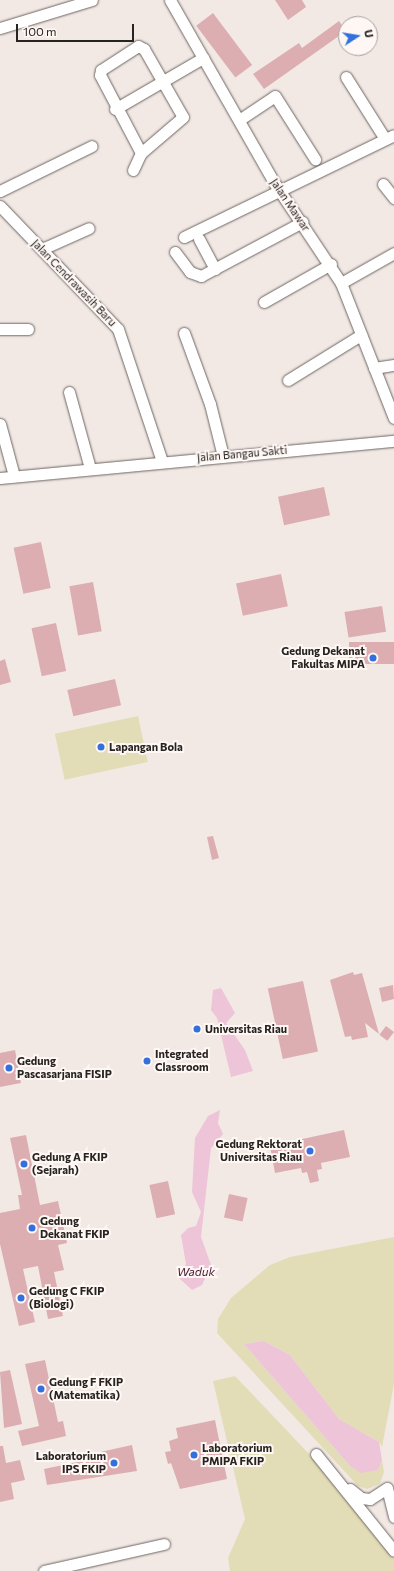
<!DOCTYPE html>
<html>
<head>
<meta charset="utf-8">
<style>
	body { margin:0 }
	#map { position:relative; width:394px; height:1571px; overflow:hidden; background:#f2e9e5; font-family:Commissioner,sans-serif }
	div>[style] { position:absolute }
	.green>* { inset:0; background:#e3ddb7; transform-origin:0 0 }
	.water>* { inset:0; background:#edc4d8 }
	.building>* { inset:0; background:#dcaeb1; transform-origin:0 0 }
	.roads { filter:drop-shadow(0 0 1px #6d6562) drop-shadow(0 0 1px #6d6562) }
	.minor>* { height:11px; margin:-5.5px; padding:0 5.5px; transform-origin:5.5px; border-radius:5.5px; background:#fff }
	.dots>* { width:11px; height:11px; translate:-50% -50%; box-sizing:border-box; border:2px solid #fef7f4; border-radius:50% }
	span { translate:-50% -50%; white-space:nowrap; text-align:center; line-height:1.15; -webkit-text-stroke:4px #fef7f4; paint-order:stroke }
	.street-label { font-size:11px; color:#262321 }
	.poi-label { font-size:11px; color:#262321; font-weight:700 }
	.right { translate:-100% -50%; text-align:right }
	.left { translate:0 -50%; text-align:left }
	.water-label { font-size:12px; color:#4b1a37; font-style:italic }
	.north { position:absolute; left:338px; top:16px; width:40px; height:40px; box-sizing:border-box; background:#fef7f4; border:1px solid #a8a2a0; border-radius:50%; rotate:78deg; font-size:11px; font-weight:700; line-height:16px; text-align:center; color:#262321 }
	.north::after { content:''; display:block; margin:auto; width:14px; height:18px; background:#3370de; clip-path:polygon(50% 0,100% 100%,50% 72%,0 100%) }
	.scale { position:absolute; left:16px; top:24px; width:118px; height:18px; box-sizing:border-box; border:2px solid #262321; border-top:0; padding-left:5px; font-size:12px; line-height:14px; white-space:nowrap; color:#262321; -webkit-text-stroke:3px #fef7f4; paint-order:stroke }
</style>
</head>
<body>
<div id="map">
	<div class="green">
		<div style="left:138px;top:716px;width:47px;height:85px;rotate:78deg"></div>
		<div style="clip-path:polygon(394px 1237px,394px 1384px,382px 1447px,379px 1442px,339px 1419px,290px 1355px,264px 1341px,244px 1344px,349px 1465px,378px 1470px,382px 1460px,384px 1472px,380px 1484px,367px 1489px,358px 1486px,217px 1333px,218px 1319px,231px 1298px,270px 1265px,290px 1257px)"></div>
		<div style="clip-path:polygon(235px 1376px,312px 1457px,394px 1559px,394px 1571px,230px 1571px,228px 1558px,245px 1519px,213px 1381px)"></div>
	</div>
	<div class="water">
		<div style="clip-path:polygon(221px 988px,235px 1013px,226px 1023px,245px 1050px,253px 1071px,231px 1077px,217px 1018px,211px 1010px,213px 990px)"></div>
		<div style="clip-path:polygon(220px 1110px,218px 1123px,223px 1134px,211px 1148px,201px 1237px,211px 1265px,202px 1285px,192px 1290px,179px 1278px,186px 1264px,181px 1235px,188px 1228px,196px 1226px,201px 1212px,192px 1192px,195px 1138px,208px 1116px)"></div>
		<div style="clip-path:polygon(264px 1341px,290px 1355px,339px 1419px,379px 1442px,382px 1460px,378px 1470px,360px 1473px,349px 1465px,244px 1344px)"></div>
	</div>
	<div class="building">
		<div style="clip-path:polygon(275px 0,302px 0,306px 7px,288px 20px)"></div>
		<div style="left:213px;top:13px;width:65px;height:21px;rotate:53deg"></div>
		<div style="clip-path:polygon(339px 21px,346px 31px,264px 89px,253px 74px,299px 43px,302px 48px)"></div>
		<div style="left:324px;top:487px;width:29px;height:47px;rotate:78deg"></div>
		<div style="left:41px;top:542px;width:47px;height:28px;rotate:78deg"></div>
		<div style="left:281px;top:574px;width:33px;height:46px;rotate:78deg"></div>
		<div style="left:93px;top:582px;width:50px;height:24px;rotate:80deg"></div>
		<div style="left:382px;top:606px;width:26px;height:38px;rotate:81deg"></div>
		<div style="left:56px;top:623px;width:49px;height:25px;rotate:78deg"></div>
		<div style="left:394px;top:642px;width:22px;height:45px;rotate:90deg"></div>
		<div style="clip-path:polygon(5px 659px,11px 682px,0 685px,0 661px)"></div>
		<div style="left:115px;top:679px;width:27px;height:49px;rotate:77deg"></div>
		<div style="clip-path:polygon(213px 836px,219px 858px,212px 860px,207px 837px)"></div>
		<div style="clip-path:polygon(353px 972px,354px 975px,362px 973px,379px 1034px,365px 1023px,368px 1037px,352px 1040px,351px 1036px,345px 1037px,330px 980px)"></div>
		<div style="left:303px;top:981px;width:72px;height:36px;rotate:78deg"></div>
		<div style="clip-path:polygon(393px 985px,394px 999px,382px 1002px,379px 988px)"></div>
		<div style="left:386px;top:1026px;width:10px;height:11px;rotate:37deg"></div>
		<div style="clip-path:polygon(15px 1050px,21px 1083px,0 1087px,0 1053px)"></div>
		<div style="clip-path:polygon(344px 1130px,350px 1157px,321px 1163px,322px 1169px,317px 1170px,319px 1181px,310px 1183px,307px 1172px,302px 1173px,301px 1168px,275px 1173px,270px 1146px)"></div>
		<div style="clip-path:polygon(26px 1135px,40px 1205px,58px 1201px,67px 1243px,58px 1245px,64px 1270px,54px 1272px,63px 1316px,48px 1319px,38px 1266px,23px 1269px,35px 1322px,19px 1326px,0 1244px,0 1213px,20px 1209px,18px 1195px,22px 1195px,10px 1138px)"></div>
		<div style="left:168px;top:1181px;width:34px;height:19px;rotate:78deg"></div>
		<div style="left:229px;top:1194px;width:19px;height:24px;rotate:12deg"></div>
		<div style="clip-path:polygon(45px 1360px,58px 1422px,63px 1421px,66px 1436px,22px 1446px,18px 1431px,39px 1426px,25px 1364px)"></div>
		<div style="clip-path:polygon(10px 1370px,22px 1424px,4px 1428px,0 1372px)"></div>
		<div style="clip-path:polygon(215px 1420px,227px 1479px,180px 1489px,171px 1463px,168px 1464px,165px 1452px,171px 1451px,169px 1441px,178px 1438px,176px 1428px)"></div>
		<div style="clip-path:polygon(132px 1445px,137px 1471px,47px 1485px,44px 1469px,92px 1459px,91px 1454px)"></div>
		<div style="clip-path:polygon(0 1446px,3px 1446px,6px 1463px,20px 1460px,25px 1480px,11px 1483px,14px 1499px,0 1502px)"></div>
	</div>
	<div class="roads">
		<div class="minor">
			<div style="left:170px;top:0;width:212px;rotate:60.3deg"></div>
			<div style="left:275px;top:184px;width:119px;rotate:56.3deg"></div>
			<div style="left:341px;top:283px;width:145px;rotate:68.6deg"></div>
			<div style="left:0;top:28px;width:96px;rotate:-16.9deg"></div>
			<div style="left:138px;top:46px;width:7px;rotate:27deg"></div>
			<div style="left:144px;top:49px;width:78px;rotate:60.2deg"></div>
			<div style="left:183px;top:117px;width:55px;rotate:139.4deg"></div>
			<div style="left:141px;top:153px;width:88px;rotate:-117.7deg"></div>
			<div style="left:100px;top:75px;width:5px;rotate:-79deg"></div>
			<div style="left:101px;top:70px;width:44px;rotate:-33deg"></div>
			<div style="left:346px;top:77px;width:73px;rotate:57.8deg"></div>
			<div style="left:115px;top:109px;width:102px;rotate:-30.1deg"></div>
			<div style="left:239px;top:120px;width:43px;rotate:-33.7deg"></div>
			<div style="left:275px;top:96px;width:75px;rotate:57.6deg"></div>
			<div style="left:133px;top:170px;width:19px;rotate:-65deg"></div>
			<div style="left:383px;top:184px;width:18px;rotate:52deg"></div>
			<div style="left:0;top:191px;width:102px;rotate:-26.1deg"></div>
			<div style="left:0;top:206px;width:170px;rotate:46.2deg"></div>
			<div style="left:118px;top:329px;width:139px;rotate:71.6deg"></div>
			<div style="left:184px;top:237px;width:233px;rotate:-25.9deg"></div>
			<div style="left:199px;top:239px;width:34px;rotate:62deg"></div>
			<div style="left:42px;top:249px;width:51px;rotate:-24.1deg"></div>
			<div style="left:175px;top:252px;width:25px;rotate:53deg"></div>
			<div style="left:190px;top:272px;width:12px;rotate:20deg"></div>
			<div style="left:201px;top:276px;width:115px;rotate:-28.1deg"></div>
			<div style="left:341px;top:283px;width:61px;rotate:-29.5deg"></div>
			<div style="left:264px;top:302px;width:77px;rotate:-29.6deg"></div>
			<div style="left:0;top:329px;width:28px"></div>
			<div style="left:184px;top:333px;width:76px;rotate:69.9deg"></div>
			<div style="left:210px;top:404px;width:54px;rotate:76deg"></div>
			<div style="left:374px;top:368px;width:20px;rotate:-9deg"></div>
			<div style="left:288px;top:380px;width:86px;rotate:-31.7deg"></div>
			<div style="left:69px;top:392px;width:79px;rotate:74.6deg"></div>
			<div style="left:0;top:424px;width:54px;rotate:74.9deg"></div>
			<div style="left:0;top:478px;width:396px;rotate:-5.4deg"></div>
			<div style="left:316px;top:1454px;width:124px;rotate:51.2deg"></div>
			<div style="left:350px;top:1489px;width:14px;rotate:39deg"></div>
			<div style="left:361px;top:1498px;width:9px;rotate:6deg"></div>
			<div style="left:370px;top:1499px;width:20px;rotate:-33deg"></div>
			<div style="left:387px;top:1488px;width:30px;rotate:76deg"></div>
			<div style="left:44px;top:1571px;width:123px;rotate:-12.7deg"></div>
		</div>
	</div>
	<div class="dots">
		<div style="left:373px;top:658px;background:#3370de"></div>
		<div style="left:101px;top:747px;background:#3370de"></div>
		<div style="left:197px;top:1029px;background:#3370de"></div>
		<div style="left:147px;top:1061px;background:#3370de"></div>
		<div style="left:9px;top:1068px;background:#3370de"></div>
		<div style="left:310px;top:1151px;background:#3370de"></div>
		<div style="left:24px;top:1164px;background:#3370de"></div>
		<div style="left:32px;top:1228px;background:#3370de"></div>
		<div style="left:21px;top:1298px;background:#3370de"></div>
		<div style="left:41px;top:1389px;background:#3370de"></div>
		<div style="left:194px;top:1455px;background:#3370de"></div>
		<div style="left:114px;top:1463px;background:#3370de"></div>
	</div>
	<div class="street-label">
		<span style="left:290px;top:205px;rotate:56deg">Jalan Mawar</span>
		<span style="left:74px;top:283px;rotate:46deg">Jalan Cendrawasih Baru</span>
		<span style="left:242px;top:454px;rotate:-5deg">Jalan Bangau Sakti</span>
	</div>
	<div class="poi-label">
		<span class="right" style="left:365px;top:658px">Gedung Dekanat<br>Fakultas MIPA</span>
		<span class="left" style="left:109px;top:747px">Lapangan Bola</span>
		<span class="left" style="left:205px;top:1029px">Universitas Riau</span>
		<span class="left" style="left:155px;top:1061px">Integrated<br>Classroom</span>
		<span class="left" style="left:17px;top:1068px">Gedung<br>Pascasarjana FISIP</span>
		<span class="right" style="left:302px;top:1151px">Gedung Rektorat<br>Universitas Riau</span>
		<span class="left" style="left:32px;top:1164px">Gedung A FKIP<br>(Sejarah)</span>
		<span class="left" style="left:40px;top:1228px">Gedung<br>Dekanat FKIP</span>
		<span class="left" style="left:29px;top:1298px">Gedung C FKIP<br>(Biologi)</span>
		<span class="left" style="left:49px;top:1389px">Gedung F FKIP<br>(Matematika)</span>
		<span class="left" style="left:202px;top:1455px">Laboratorium<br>PMIPA FKIP</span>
		<span class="right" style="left:106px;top:1463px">Laboratorium<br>IPS FKIP</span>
	</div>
	<div class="water-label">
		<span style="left:196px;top:1272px">Waduk</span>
	</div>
	<div class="north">U</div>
	<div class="scale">100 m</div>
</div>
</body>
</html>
